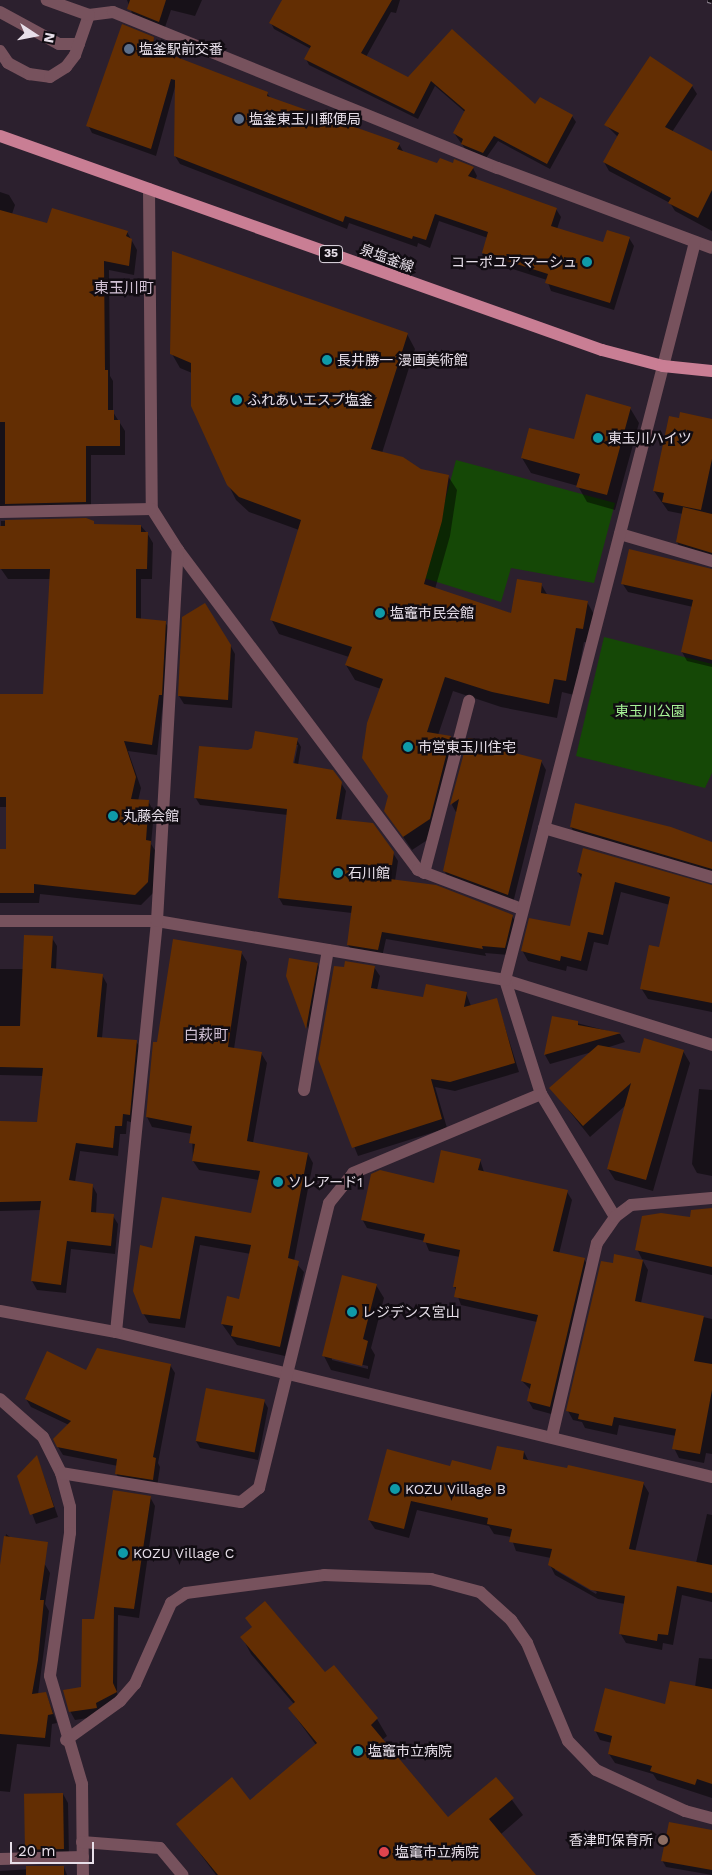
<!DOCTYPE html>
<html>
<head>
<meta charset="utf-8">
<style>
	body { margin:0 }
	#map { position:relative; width:712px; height:1875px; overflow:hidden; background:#2c202e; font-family:"Work Sans","Noto Sans JP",sans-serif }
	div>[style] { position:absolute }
	.green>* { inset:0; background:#154806 }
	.shadow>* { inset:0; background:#0007 }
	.building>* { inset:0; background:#632e03; transform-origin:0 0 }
	.minor>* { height:12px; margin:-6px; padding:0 6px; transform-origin:6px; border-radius:6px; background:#77525d }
	.major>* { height:12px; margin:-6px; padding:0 6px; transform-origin:6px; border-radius:6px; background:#c97e94 }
	.rail>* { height:5.5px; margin-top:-2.75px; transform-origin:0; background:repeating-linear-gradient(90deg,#110c12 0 11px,#a9a0ab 0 22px); box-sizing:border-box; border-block:1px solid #a9a0ab }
	.dots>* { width:14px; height:14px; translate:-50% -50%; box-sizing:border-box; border:2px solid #110c12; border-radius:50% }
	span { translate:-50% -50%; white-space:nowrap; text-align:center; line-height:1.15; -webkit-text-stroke:5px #110c12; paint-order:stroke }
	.shield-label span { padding:1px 4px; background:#110c12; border:1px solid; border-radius:4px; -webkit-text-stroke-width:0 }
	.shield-label { font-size:12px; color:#e7dfe9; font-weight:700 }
	.poi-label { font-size:14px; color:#e7dfe9 }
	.left { translate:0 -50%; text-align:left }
	.right { translate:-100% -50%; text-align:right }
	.street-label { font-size:14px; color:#e7dfe9 }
	.park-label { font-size:14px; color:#a7f397 }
	.neighbourhood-label { font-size:15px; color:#d1c1d4 }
	.north { position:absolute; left:10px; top:10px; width:50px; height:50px; -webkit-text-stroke:4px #110c12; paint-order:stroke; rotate:101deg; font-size:14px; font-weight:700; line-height:20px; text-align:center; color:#e7dfe9 }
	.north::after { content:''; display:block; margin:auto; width:18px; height:22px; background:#e7dfe9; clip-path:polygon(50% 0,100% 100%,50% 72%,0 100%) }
	.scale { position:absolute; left:10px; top:1842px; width:84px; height:22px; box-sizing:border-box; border:2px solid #e7dfe9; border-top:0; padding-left:6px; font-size:15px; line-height:18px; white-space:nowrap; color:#e7dfe9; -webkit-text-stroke:4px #110c12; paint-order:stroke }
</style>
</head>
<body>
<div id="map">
	<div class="green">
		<div style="clip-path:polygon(456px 460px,615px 503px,594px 583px,511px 568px,501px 602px,424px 578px)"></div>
		<div style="clip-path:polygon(604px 637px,712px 664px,712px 773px,705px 788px,576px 756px)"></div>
	</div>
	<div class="shadow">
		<div style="clip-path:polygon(127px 0,202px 0,195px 16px,171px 10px,164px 30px,134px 18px)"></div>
		<div style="clip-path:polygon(284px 0,400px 0,396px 13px,391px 12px,366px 57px,409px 79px,452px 30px,536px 106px,572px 116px,576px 122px,550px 169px,498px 141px,486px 158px,466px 150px,454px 133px,465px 112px,435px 86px,418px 119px,309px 65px,306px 59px,311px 49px,274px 29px,271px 23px)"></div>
		<div style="clip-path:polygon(153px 38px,157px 51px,267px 93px,271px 99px,399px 144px,404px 153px,438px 164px,473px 168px,477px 176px,475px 180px,556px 209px,561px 217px,557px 229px,604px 243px,629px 238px,634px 246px,614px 310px,551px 291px,547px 280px,488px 261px,483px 253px,488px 238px,439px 221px,430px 248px,418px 243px,417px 247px,349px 223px,347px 229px,180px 164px,175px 156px,175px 87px,156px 156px,92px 133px,88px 125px)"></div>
		<div style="clip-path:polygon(692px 86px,697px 94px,672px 132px,712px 153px,712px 231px,675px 211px,670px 203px,609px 171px,604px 162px,618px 137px,606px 125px)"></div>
		<div style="clip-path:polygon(0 192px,9px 195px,15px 205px,12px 214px,48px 224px,127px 232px,137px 250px,134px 275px,109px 270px,110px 376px,113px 381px,113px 412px,125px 431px,125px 455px,91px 455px,91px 511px,0 512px)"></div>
		<div style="clip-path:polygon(407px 334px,415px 349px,382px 453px,420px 471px,448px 476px,457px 490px,450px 536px,435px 589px,512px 614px,541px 584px,548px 596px,587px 602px,595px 616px,591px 643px,584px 642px,574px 695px,562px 692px,557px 718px,501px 707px,453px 691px,438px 735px,451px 737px,459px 751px,438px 833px,412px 850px,385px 810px,389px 797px,381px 689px,355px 680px,346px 665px,349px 657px,279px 634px,271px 619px,299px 530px,249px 512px,236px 500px,228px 484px,192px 373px,180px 368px,172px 354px)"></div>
		<div style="clip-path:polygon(630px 408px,639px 423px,615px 510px,587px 502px,578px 486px,531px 473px,522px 458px,574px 441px)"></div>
		<div style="clip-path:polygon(712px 421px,712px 560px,682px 551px,677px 542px,683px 514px,668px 511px,654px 491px)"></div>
		<div style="clip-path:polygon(86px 520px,96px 526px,141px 526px,147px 533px,153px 543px,152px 579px,141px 579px,141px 620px,165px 622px,171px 632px,157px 755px,128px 751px,141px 788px,138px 801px,148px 801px,154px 812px,151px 844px,156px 852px,153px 893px,141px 905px,40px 894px,39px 903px,0 903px,0 851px,8px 851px,7px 807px,0 807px,0 695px,45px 695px,51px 579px,8px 579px,1px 569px,1px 521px)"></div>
		<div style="clip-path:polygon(712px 569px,712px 667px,687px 661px,682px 652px,693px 607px,628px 592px,622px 583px)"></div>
		<div style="clip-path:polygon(230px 645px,235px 654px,232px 708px,184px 704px,179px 696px)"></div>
		<div style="clip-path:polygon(evenodd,297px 740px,301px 747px,298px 765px,341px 783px,346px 791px,341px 821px,393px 853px,398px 861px,395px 881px,512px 916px,517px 924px,509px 955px,485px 953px,486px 956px,386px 939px,382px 957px,353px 952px,348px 945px,352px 913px,283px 905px,279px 898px,288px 815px,200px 805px,195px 797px,248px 752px,297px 740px,295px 745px,298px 745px,293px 769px,291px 769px,295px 745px)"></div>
		<div style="clip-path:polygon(469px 740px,479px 742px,482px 746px,541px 761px,546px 770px,513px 903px,449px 879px,444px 870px,457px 814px,452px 805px)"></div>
		<div style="clip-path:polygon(571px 827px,712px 843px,712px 877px,577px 837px)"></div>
		<div style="clip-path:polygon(578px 872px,712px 885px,712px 1012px,648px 999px,641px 988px,660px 949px,670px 905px,621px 892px,608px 945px,594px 942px,587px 971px,567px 966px,566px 971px,528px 961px,522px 950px,571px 928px,582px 879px)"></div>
		<div style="clip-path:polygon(52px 938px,57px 946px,56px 970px,102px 975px,107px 984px,102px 1038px,136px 1041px,141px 1050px,134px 1123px,127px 1121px,126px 1134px,120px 1134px,118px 1156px,80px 1151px,75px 1182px,92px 1185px,97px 1194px,96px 1214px,113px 1216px,118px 1224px,115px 1254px,71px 1249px,66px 1293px,37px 1290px,32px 1281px,41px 1210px,0 1211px,0 1123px,38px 1123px,43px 1076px,0 1075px,0 969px,24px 969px)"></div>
		<div style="clip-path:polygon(241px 952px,247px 962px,234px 1049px,261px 1053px,267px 1063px,253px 1143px,308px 1154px,313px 1163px,294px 1261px,304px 1272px,285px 1356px,237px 1345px,222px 1324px,240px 1301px,251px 1254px,200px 1245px,185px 1328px,149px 1323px,143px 1313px,153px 1249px,252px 1215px,259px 1180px,199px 1170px,193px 1161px,192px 1134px,152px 1127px,147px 1117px,154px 1043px,158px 1043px)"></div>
		<div style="clip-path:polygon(317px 964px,322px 973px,311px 1036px,287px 976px)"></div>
		<div style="clip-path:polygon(374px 967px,380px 976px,377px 990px,424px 998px,466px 993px,471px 1006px,496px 999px,519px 1072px,455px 1091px,435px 1087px,447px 1128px,358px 1156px,319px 1059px)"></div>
		<div style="clip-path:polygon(553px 1017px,620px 1034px,625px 1042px,606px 1048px,641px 1055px,683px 1051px,690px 1063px,653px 1191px,615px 1180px,608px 1169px,626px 1105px,590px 1137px,551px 1088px,592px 1052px,550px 1064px,545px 1055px)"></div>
		<div style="clip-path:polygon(699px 1089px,712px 1090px,712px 1176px,697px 1173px,692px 1164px)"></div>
		<div style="clip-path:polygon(480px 1160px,484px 1172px,567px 1192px,572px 1200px,559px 1254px,584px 1259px,589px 1267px,555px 1415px,533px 1409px,528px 1400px,531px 1390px,522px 1381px,537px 1322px,461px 1305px,454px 1286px,460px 1257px,429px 1251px,425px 1241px,367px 1228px,362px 1219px)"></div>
		<div style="clip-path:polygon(712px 1209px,712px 1275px,642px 1259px,637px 1249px)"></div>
		<div style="clip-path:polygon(643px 1261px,648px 1270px,641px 1303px,712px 1319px,712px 1454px,706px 1453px,704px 1463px,679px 1458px,674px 1448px,676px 1436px,619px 1425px,617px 1435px,585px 1428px,582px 1422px,573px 1420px,568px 1411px,614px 1264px)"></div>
		<div style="clip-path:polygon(evenodd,376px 1285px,384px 1298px,371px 1348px,375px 1355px,369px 1379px,331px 1370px,324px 1356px,376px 1285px,332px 1358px,368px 1366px,368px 1369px,332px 1360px,332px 1358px)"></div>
		<div style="clip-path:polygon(170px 1365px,175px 1373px,158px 1463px,160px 1467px,157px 1487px,121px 1482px,116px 1473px,118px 1466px,63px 1455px,58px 1447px,69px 1425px,31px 1407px,26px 1399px,87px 1371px)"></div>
		<div style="clip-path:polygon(264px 1401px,268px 1408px,258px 1460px,200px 1448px,196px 1441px)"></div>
		<div style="clip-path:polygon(evenodd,524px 1452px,529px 1462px,643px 1483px,649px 1493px,635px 1552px,696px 1563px,707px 1514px,712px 1515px,712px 1602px,682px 1595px,673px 1645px,663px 1643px,662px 1650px,626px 1643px,620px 1633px,625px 1604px,598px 1599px,555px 1575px,550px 1565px,551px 1558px,516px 1551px,511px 1537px,494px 1534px,489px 1526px,417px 1510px,409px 1538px,375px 1529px,369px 1520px,451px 1468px,492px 1471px,524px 1452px,555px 1567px,597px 1592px,596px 1594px,555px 1570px,555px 1567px)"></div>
		<div style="clip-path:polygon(37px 1457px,58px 1517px,36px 1524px,18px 1476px)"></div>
		<div style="clip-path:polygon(150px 1497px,155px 1506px,139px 1618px,118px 1615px,117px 1693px,121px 1701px,101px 1716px,75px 1720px,70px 1711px,82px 1688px,95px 1621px)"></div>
		<div style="clip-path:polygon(6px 1534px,44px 1563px,50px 1573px,45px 1604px,49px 1611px,38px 1695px,46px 1694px,57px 1723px,52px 1724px,50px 1747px,17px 1744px,10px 1792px,0 1791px,0 1574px)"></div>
		<div style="clip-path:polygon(242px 1637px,325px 1674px,334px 1667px,377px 1719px,387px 1736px,382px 1740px,448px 1819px,496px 1778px,523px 1815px,501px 1834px,534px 1875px,216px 1875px,178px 1824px,250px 1802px,316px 1745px,289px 1708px,294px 1704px,251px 1654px)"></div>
		<div style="clip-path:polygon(699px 1658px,712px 1659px,712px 1798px,657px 1780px,653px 1774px,615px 1763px,609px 1754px,612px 1743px,600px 1740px,595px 1730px,666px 1706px,695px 1687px)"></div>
		<div style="clip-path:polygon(63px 1794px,68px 1803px,69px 1858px,32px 1859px,27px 1850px)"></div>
		<div style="clip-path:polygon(712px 1831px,712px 1875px,666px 1867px,662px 1860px)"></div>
		<div style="clip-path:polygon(64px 1867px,67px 1875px,0 1875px,0 1871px)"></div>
	</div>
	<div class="building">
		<div style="clip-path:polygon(130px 0,166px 0,159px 22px,127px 9px)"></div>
		<div style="clip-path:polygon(282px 0,392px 0,361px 53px,408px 77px,452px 29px,535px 104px,540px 97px,573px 115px,547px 164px,494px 136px,483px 153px,461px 144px,463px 139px,453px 133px,465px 110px,431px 81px,414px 114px,304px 59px,311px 46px,269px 23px)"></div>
		<div style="clip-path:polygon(122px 24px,154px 37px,153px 48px,268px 92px,267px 96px,400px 143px,397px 149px,437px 163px,440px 158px,453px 163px,454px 159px,474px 167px,468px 176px,557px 208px,551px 226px,603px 242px,607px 230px,630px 237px,610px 303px,545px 283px,548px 274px,482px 253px,488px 232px,435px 214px,426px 240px,413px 236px,412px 239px,345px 216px,343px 222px,174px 156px,175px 80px,171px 79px,151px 149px,86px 126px)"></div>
		<div style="clip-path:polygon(650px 56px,693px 85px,665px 127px,712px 151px,712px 190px,698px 218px,668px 203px,671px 198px,603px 162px,619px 133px,604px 125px)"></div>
		<div style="clip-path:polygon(52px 208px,128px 231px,126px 236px,132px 239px,129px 266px,104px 261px,105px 370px,108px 370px,108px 410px,114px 410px,114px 420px,120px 420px,120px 446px,86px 446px,86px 502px,5px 504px,5px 422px,0 422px,0 210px,47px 223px)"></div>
		<div style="clip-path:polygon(172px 251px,408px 333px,371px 449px,403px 457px,421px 469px,449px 475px,442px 521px,424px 584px,511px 613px,517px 579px,542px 583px,541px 593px,588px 601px,583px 629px,576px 628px,566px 681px,554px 679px,549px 704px,492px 692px,445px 677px,427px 732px,451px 736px,430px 819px,403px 837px,384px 811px,388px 796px,362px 758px,367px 723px,383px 679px,345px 665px,352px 647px,270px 620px,301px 520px,239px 497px,227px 485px,191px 406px,191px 363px,170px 354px)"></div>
		<div style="clip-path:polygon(586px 394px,631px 407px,607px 495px,576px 487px,580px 474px,521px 458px,529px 428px,574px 439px)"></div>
		<div style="clip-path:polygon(680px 412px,712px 419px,712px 459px,701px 510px,662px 502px,664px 493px,653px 491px,669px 416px,679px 418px)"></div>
		<div style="clip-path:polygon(683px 507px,712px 514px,712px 553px,676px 542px)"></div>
		<div style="clip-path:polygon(86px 518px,94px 521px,94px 524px,141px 525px,141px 532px,148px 532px,147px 569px,136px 569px,136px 618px,166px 621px,162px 695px,159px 695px,152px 745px,124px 741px,136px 777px,131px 799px,149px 800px,146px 840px,151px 841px,148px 882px,135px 895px,34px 884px,34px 893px,0 893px,0 849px,6px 849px,6px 797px,0 797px,0 694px,43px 694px,50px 569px,0 569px,0 526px,5px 526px,5px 520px)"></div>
		<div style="clip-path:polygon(629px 549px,712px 569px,712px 660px,681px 652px,693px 600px,621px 584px)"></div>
		<div style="clip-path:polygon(205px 603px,231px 645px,228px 700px,178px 696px,182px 617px)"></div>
		<div style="clip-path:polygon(255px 731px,298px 738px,293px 763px,333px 770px,342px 782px,336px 819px,373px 823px,394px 852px,390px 879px,436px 885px,513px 915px,505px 948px,482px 946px,483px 949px,382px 932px,378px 950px,347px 945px,352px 906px,278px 898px,287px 809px,194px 798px,199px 746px,248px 750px,252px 748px)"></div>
		<div style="clip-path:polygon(468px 738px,480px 740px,479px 744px,542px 760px,508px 895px,443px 871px,459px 799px,450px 805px)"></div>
		<div style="clip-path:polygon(575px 803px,671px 827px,712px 842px,712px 869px,570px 827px)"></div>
		<div style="clip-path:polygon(583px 848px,712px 885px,712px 1003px,640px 989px,649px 945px,659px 947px,670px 897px,615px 882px,603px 935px,588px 932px,581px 961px,561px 956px,560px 961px,521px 951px,529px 918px,570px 926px,582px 874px,577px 872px)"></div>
		<div style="clip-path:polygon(24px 935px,53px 936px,51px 968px,103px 974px,97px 1037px,137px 1040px,130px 1115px,123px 1114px,122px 1126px,115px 1126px,113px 1148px,76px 1143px,69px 1180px,93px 1184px,91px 1212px,114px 1214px,111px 1246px,67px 1241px,61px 1285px,31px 1281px,41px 1201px,0 1202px,0 1121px,37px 1122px,43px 1068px,0 1067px,0 1026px,20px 1026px)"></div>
		<div style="clip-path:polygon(173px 939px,242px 951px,228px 1047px,262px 1052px,247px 1141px,308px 1153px,288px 1258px,299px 1261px,280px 1347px,231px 1336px,233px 1326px,221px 1324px,227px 1296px,239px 1299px,251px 1245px,195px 1236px,180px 1319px,142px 1314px,133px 1291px,140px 1245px,152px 1248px,162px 1197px,251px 1213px,260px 1171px,192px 1161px,195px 1144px,189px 1143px,192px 1126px,146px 1117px,153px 1042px,157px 1042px)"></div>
		<div style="clip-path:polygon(289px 958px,318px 963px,306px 1029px,286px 976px)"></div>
		<div style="clip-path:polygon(345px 961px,375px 966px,371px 988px,423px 997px,426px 984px,467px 992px,464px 1007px,497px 998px,515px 1063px,450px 1082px,431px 1079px,442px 1119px,352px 1148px,318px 1059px,334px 966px,344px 967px)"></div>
		<div style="clip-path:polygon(552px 1016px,578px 1021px,578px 1025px,621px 1033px,544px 1055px)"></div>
		<div style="clip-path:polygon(644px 1038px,684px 1050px,646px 1180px,607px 1169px,631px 1083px,583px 1126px,549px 1088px,598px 1045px,640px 1053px)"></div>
		<div style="clip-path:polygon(441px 1150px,481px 1159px,478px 1170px,568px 1190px,553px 1251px,585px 1258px,550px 1407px,527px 1401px,531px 1384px,521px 1381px,538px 1315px,454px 1297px,456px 1287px,453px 1287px,460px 1250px,423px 1242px,425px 1234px,361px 1220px,371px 1174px,380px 1170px,434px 1183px)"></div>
		<div style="clip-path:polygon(712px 1208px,712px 1267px,635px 1250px,642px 1216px,661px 1213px,690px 1217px,691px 1210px)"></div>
		<div style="clip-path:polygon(614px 1254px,643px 1260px,635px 1301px,704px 1316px,694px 1361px,712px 1364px,712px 1390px,700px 1454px,672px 1449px,676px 1429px,614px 1417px,612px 1426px,578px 1419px,579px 1414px,566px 1411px,601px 1261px,613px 1263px)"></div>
		<div style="clip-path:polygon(342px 1275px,377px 1284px,363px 1339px,368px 1341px,362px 1366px,322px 1356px)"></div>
		<div style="clip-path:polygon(97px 1348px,171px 1364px,153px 1457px,156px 1458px,153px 1480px,115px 1474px,117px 1459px,57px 1447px,53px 1439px,71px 1421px,25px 1399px,47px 1351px,86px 1370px)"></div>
		<div style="left:206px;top:1388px;width:60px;height:54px;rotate:11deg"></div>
		<div style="clip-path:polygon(497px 1446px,524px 1451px,523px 1459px,567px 1468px,568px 1465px,644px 1482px,629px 1549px,712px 1565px,712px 1593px,677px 1586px,668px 1635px,658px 1634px,657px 1641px,619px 1634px,625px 1596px,591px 1590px,548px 1565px,552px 1549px,509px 1542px,512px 1529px,487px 1524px,488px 1518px,411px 1501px,404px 1529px,368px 1520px,387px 1449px,450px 1466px,452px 1460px,491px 1470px)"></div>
		<div style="clip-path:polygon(37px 1455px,54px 1507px,30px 1515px,17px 1476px)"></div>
		<div style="clip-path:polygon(113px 1490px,151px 1496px,134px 1609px,114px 1607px,113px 1683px,117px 1692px,96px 1703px,97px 1708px,69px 1712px,63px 1690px,81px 1687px,82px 1619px,94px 1619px)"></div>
		<div style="clip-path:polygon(4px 1536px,48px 1542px,40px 1600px,44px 1600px,38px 1660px,32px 1694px,46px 1692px,53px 1714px,48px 1715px,45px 1738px,0 1734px,0 1565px)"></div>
		<div style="clip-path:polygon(265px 1601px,325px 1672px,334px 1665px,378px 1718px,371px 1725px,448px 1817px,496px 1777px,514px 1798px,489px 1819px,536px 1875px,218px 1875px,176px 1824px,232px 1777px,250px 1800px,317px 1743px,288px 1708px,295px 1702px,240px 1637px,252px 1627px,245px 1618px)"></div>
		<div style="clip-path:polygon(670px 1681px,712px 1689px,712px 1784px,697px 1779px,695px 1785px,650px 1771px,652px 1766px,608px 1754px,612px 1736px,594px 1731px,605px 1688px,665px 1704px)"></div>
		<div style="left:63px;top:1793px;width:56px;height:39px;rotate:89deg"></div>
		<div style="clip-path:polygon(669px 1822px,712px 1830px,712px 1870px,661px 1861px)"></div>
		<div style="left:26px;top:1866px;width:38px;height:9px"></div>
	</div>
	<div class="minor">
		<div style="left:0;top:12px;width:67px;rotate:28.5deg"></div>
		<div style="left:59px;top:44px;width:20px"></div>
		<div style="left:89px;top:15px;width:24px;rotate:-7deg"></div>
		<div style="left:113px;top:12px;width:415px;rotate:22.1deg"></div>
		<div style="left:498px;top:168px;width:228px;rotate:20.5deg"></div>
		<div style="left:0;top:51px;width:14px;rotate:56deg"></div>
		<div style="left:8px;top:63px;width:24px;rotate:28deg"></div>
		<div style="left:29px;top:74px;width:21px;rotate:8deg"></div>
		<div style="left:50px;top:77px;width:19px;rotate:-32deg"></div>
		<div style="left:66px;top:67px;width:15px;rotate:-53deg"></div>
		<div style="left:75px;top:55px;width:42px;rotate:-70.7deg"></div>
		<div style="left:89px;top:15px;width:45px;rotate:-160.3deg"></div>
		<div style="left:149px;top:189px;width:320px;rotate:89.5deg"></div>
		<div style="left:152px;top:509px;width:49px;rotate:57.6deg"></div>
		<div style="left:178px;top:550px;width:400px;rotate:53.1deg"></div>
		<div style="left:418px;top:870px;width:111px;rotate:20.6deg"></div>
		<div style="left:0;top:512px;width:152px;rotate:-1.1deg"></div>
		<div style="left:620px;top:534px;width:96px;rotate:16.4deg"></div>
		<div style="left:544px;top:828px;width:175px;rotate:16.3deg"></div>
		<div style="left:424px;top:873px;width:178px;rotate:-75.3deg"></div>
		<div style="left:0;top:921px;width:157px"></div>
		<div style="left:157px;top:921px;width:353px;rotate:9.6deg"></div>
		<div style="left:505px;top:980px;width:217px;rotate:17.4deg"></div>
		<div style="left:304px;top:1090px;width:142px;rotate:-80.3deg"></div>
		<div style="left:615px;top:1217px;width:144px;rotate:-121deg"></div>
		<div style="left:541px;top:1094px;width:120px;rotate:-107.5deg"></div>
		<div style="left:505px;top:980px;width:762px;rotate:-75.56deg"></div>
		<div style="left:0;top:1311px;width:118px;rotate:10.3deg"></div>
		<div style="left:116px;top:1332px;width:613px;rotate:13.67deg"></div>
		<div style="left:116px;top:1332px;width:413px;rotate:-84.3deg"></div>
		<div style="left:157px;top:921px;width:372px;rotate:-86.8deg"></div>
		<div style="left:0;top:1399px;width:57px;rotate:41.5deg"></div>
		<div style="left:43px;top:1437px;width:40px;rotate:63.4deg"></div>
		<div style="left:61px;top:1473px;width:35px;rotate:75deg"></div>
		<div style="left:70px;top:1507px;width:26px;rotate:90deg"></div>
		<div style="left:70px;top:1533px;width:144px;rotate:98deg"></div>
		<div style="left:50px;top:1676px;width:113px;rotate:73.5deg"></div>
		<div style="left:82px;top:1784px;width:91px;rotate:89.4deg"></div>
		<div style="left:552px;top:1436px;width:198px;rotate:-76.9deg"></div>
		<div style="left:597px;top:1243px;width:32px;rotate:-55deg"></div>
		<div style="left:615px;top:1217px;width:20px;rotate:-37deg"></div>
		<div style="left:631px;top:1205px;width:81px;rotate:-4.9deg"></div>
		<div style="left:61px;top:1473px;width:182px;rotate:9.2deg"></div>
		<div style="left:241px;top:1502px;width:23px;rotate:-38deg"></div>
		<div style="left:259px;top:1488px;width:293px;rotate:-76.2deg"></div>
		<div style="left:329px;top:1203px;width:38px;rotate:-51deg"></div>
		<div style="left:353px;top:1173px;width:204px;rotate:-22.8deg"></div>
		<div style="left:66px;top:1740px;width:67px;rotate:-35.8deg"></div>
		<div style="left:120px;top:1701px;width:23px;rotate:-49deg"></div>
		<div style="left:135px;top:1684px;width:89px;rotate:-66deg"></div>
		<div style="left:171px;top:1603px;width:18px;rotate:-34deg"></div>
		<div style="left:186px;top:1593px;width:139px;rotate:-7.4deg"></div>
		<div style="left:324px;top:1575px;width:107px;rotate:2.1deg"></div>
		<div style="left:431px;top:1579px;width:51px;rotate:14.9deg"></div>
		<div style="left:480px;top:1592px;width:42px;rotate:42.1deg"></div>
		<div style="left:511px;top:1620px;width:28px;rotate:55deg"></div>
		<div style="left:527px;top:1643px;width:106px;rotate:67.3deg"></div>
		<div style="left:568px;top:1741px;width:40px;rotate:46deg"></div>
		<div style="left:596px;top:1770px;width:98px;rotate:24.7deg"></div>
		<div style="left:685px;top:1811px;width:28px;rotate:15deg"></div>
		<div style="left:82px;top:1842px;width:78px;rotate:4.4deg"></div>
		<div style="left:160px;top:1848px;width:35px;rotate:50deg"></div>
		<div style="left:0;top:1859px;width:83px;rotate:-1.4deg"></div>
	</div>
	<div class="major">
		<div style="left:0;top:136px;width:639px;rotate:19.57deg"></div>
		<div style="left:602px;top:350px;width:63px;rotate:14.7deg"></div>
		<div style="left:663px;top:366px;width:49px;rotate:5.8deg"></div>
	</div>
	<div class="rail">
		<div style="left:708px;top:0;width:4px;rotate:14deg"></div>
	</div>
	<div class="dots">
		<div style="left:129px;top:49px;background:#5c6f8a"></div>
		<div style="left:239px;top:119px;background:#5c6f8a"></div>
		<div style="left:587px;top:262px;background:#0f9aa8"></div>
		<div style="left:327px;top:360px;background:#0f9aa8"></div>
		<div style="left:237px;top:400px;background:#0f9aa8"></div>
		<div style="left:598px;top:438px;background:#0f9aa8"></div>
		<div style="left:380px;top:613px;background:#0f9aa8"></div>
		<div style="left:408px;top:747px;background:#0f9aa8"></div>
		<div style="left:113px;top:816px;background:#0f9aa8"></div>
		<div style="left:338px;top:873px;background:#0f9aa8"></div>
		<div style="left:278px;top:1182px;background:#0f9aa8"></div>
		<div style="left:352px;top:1312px;background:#0f9aa8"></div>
		<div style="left:395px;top:1489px;background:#0f9aa8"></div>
		<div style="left:123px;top:1553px;background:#0f9aa8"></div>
		<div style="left:358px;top:1751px;background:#0f9aa8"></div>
		<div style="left:663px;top:1840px;background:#8d6e63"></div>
		<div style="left:384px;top:1852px;background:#e0444e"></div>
	</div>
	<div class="shield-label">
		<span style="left:331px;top:254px">35</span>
	</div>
	<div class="poi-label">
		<span class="left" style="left:139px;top:49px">塩釜駅前交番</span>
		<span class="left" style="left:249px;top:119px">塩釜東玉川郵便局</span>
		<span class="right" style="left:577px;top:262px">コーポユアマーシュ</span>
		<span class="left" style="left:337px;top:360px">長井勝一 漫画美術館</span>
		<span class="left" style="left:247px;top:400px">ふれあいエスプ塩釜</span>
		<span class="left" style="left:608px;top:438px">東玉川ハイツ</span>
		<span class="left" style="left:390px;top:613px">塩竈市民会館</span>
		<span class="left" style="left:418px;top:747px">市営東玉川住宅</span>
		<span class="left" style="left:123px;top:816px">丸藤会館</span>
		<span class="left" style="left:348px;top:873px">石川館</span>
		<span class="left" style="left:288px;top:1182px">ソレアード1</span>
		<span class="left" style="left:362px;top:1312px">レジデンス宮山</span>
		<span class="left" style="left:405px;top:1489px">KOZU Village B</span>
		<span class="left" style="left:133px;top:1553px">KOZU Village C</span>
		<span class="left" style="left:368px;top:1751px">塩竈市立病院</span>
		<span class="right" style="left:653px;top:1840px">香津町保育所</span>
		<span class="left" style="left:395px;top:1852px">塩竃市立病院</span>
	</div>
	<div class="street-label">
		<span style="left:387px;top:258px;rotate:20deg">泉塩釜線</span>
	</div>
	<div class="park-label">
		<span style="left:650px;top:711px">東玉川公園</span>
	</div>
	<div class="neighbourhood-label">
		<span style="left:124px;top:289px">東玉川町</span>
		<span style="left:206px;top:1036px">白萩町</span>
	</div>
	<div class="north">N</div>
	<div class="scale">20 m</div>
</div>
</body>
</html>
